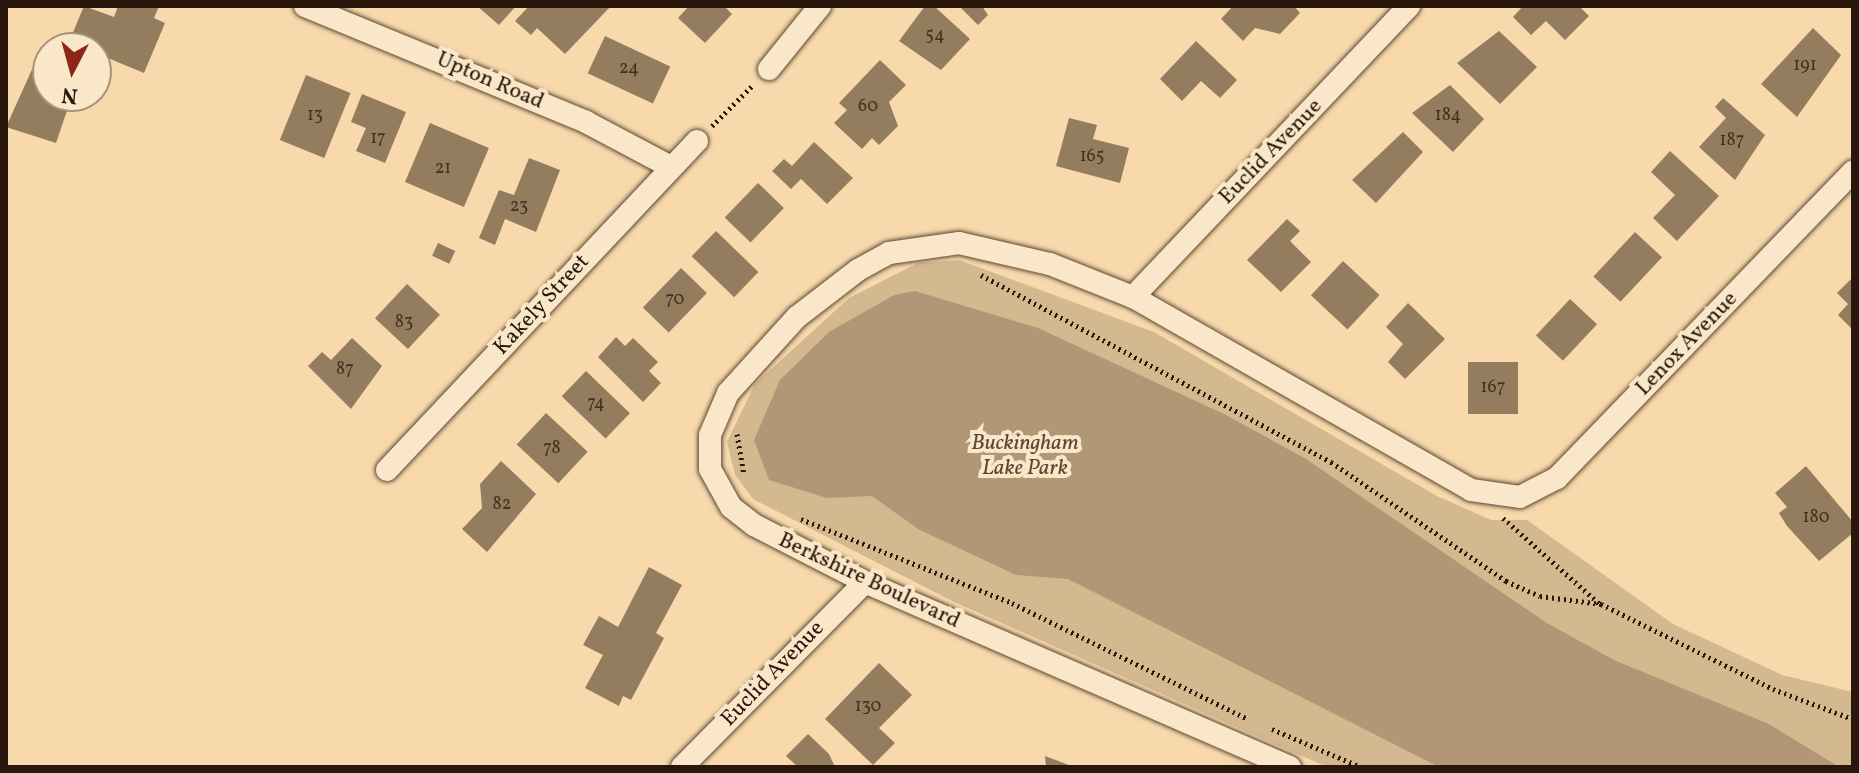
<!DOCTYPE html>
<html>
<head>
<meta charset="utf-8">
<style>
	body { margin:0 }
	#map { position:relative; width:1859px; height:773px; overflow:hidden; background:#f7d9ab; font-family:Vollkorn,serif }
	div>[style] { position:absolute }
	.green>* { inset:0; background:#d4b890 }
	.water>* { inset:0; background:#b19775 }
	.building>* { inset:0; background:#947c5f; transform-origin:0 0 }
	.path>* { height:5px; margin-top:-2.5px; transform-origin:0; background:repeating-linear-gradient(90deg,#29170c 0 2px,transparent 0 6px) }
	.roads { filter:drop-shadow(0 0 2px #5c4834) drop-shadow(0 0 2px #5c4834) }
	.street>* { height:22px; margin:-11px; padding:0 11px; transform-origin:11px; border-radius:11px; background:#fae6c8 }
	span { translate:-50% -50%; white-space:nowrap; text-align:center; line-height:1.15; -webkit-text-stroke:8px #fae6c8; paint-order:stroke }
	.number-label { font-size:18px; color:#443021 }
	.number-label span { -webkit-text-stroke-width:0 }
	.street-label { font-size:22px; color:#29170c }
	.park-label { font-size:22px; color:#5c4734; font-style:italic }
	.frame { position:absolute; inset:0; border:8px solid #29170c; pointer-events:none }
	.north { position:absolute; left:32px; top:32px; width:80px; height:80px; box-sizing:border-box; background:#fae6c8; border:2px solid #a6937d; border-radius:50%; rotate:186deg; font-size:22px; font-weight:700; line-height:32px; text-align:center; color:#29170c }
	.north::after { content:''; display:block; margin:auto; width:28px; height:36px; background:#8f2418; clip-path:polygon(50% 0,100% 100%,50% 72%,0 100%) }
</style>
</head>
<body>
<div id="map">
	<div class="green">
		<div style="clip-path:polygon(959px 260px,1154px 332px,1437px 496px,1491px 520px,1527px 520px,1673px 624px,1782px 675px,1853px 692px,1853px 767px,1327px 767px,952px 601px,753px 499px,735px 475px,727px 442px,755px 384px,849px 298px,918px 263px)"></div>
	</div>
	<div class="water">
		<div style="clip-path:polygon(915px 291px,1038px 328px,1226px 415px,1306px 459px,1547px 623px,1614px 660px,1769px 724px,1839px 767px,1439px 767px,1068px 579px,1016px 575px,918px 529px,872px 496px,827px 498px,769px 480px,754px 440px,780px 380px,829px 332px,894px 295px)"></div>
	</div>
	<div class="building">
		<div style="clip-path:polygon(84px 6px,114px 17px,118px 6px,159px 6px,154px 18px,165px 23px,144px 73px,69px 42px)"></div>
		<div style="clip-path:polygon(477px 6px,516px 6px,499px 25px)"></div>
		<div style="clip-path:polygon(529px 6px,611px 6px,565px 54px,537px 28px,531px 35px,515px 21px)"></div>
		<div style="clip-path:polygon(689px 6px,724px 6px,732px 14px,705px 43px,678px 18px)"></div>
		<div style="clip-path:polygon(925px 6px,934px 6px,970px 39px,941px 70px,899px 41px)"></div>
		<div style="clip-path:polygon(959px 6px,982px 6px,988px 15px,978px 25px)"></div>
		<div style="clip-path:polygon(1233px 6px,1294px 6px,1300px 13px,1280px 34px,1255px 28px,1243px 41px,1221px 19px)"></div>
		<div style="clip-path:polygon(1523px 6px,1579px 6px,1589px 16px,1565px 40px,1546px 21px,1531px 35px,1513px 17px)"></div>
		<div style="clip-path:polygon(1813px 28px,1841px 55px,1797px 117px,1761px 84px)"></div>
		<div style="clip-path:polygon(1499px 31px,1537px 67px,1500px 104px,1457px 63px)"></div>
		<div style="left:605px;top:36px;width:72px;height:41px;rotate:25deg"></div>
		<div style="clip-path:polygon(1196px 41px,1237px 80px,1220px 98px,1201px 81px,1182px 101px,1160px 79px)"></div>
		<div style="clip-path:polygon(39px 54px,48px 57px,48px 96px,72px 96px,56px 143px,6px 127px)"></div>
		<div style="clip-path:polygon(880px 60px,906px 85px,889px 102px,898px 126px,879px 145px,872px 138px,862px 149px,834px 123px,847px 110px,839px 103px)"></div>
		<div style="left:306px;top:75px;width:48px;height:70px;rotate:22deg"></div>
		<div style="clip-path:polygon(1450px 85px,1484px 119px,1453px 152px,1412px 113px)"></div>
		<div style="clip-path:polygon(362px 94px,406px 112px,385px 163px,356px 151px,366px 128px,351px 122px)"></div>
		<div style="clip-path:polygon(1723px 98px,1765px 135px,1735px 180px,1699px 147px,1726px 118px,1715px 107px)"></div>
		<div style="clip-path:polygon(1069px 118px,1097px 125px,1093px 139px,1129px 148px,1120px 183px,1056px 166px)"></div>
		<div style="left:430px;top:123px;width:64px;height:64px;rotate:23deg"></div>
		<div style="clip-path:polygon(1403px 132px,1423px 152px,1376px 203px,1352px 180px)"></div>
		<div style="clip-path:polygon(814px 142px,853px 178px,827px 204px,801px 179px,791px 189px,772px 171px,784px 159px,792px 166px)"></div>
		<div style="clip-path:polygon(1670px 151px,1719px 196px,1677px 241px,1653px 218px,1675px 195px,1651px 172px)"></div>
		<div style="clip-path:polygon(529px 158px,560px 170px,536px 232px,505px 219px,495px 245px,479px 238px,499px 190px,514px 195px)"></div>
		<div style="left:758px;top:183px;width:36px;height:48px;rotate:44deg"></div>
		<div style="clip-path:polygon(1287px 219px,1300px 231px,1290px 241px,1311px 262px,1281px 292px,1247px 260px)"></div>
		<div style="left:716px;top:231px;width:59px;height:35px;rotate:44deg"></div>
		<div style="left:1635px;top:232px;width:37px;height:61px;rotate:43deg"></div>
		<div style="left:438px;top:243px;width:19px;height:14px;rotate:25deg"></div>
		<div style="left:1343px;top:261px;width:50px;height:47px;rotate:43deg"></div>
		<div style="left:681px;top:268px;width:36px;height:55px;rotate:44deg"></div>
		<div style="clip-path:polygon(1853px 277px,1853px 330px,1838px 315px,1848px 304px,1837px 293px)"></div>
		<div style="left:407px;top:284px;width:45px;height:47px;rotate:43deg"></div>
		<div style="left:1570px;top:299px;width:37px;height:50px;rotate:43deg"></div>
		<div style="clip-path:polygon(1408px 303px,1445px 339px,1405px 379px,1388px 362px,1403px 344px,1386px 327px)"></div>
		<div style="clip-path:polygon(616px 337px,625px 346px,633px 338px,658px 362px,649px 371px,661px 383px,643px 402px,598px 357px)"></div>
		<div style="clip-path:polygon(352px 338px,382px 366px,351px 409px,308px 366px,322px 352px,331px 360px)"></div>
		<div style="left:1468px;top:362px;width:50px;height:52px"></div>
		<div style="left:586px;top:371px;width:61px;height:35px;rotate:44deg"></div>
		<div style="left:546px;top:413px;width:57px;height:43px;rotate:43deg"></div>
		<div style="clip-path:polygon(501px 461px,536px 494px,487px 552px,462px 529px,482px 508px,480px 484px)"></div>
		<div style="clip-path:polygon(1806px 466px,1853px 522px,1853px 533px,1819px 561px,1787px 526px,1779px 513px,1787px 507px,1775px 493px)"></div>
		<div style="clip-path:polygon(649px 567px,682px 585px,656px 633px,664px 638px,631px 700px,623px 696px,619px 706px,585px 688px,603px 655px,583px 645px,599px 616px,618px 627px)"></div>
		<div style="clip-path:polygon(879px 663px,912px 695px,879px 728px,895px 743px,873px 765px,825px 719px)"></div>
		<div style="clip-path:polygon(808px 734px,829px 754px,835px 767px,798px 767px,786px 756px)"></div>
		<div style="clip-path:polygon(1045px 756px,1074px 767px,1046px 767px)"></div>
	</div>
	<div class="path">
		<div style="left:712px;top:126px;width:58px;rotate:-45deg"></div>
		<div style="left:981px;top:275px;width:397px;rotate:28.1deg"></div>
		<div style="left:1331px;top:462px;width:212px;rotate:34.2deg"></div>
		<div style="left:1506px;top:581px;width:37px;rotate:24deg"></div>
		<div style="left:1540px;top:596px;width:62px;rotate:7.5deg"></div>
		<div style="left:1601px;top:604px;width:192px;rotate:26.3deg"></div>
		<div style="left:1773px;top:689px;width:85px;rotate:20.6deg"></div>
		<div style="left:737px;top:434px;width:42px;rotate:80.3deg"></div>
		<div style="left:1503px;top:518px;width:130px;rotate:41.6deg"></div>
		<div style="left:801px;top:519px;width:227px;rotate:21.7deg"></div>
		<div style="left:1012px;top:603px;width:263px;rotate:26.2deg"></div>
		<div style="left:1272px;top:729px;width:97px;rotate:23.1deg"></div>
	</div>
	<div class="roads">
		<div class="street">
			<div style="left:305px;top:6px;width:304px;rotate:22.4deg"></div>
			<div style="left:586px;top:122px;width:96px;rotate:27.9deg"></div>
			<div style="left:769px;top:69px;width:81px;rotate:-51deg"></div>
			<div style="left:1133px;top:297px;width:401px;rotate:-46.5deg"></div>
			<div style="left:387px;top:470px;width:452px;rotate:-46.7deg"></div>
			<div style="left:682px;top:767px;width:260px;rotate:-45.3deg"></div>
			<div style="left:1290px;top:767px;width:464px;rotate:-156.5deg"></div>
			<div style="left:865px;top:582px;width:125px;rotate:-152.8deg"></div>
			<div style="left:754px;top:525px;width:29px;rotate:-142deg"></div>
			<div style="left:731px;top:507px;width:43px;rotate:-118.9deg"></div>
			<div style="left:710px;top:469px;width:34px;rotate:-90deg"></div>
			<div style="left:710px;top:435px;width:46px;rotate:-66.8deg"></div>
			<div style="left:728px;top:393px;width:103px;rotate:-47.8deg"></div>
			<div style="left:797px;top:317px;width:77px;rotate:-37.6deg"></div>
			<div style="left:858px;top:270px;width:35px;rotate:-29deg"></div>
			<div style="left:889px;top:253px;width:71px;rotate:-8.1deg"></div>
			<div style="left:959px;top:243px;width:93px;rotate:13deg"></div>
			<div style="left:1050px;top:264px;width:89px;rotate:21.7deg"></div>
			<div style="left:1133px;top:297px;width:389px;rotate:29.7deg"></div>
			<div style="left:1471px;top:490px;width:49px;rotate:8.1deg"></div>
			<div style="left:1520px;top:497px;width:42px;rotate:-27.2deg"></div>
			<div style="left:1557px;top:478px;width:426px;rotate:-46deg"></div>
		</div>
	</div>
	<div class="number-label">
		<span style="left:935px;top:36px">54</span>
		<span style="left:1805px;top:66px">191</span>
		<span style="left:629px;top:69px">24</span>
		<span style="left:868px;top:107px">60</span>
		<span style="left:315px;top:116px">13</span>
		<span style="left:1448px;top:116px">184</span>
		<span style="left:378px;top:139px">17</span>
		<span style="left:1732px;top:141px">187</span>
		<span style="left:1092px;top:157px">165</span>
		<span style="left:443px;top:169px">21</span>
		<span style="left:519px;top:207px">23</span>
		<span style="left:675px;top:300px">70</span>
		<span style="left:404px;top:323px">83</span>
		<span style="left:345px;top:370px">87</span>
		<span style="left:1493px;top:388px">167</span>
		<span style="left:596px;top:404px">74</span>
		<span style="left:552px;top:449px">78</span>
		<span style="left:502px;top:505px">82</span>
		<span style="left:1816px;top:518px">180</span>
		<span style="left:868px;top:707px">130</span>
	</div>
	<div class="street-label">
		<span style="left:490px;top:81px;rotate:23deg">Upton Road</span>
		<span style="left:1271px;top:152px;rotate:-46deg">Euclid Avenue</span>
		<span style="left:542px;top:305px;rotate:-47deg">Kakely Street</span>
		<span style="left:1687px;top:344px;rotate:-46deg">Lenox Avenue</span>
		<span style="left:869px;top:581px;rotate:25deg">Berkshire Boulevard</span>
		<span style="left:773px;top:674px;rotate:-46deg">Euclid Avenue</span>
	</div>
	<div class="park-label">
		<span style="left:1025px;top:456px">Buckingham<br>Lake Park</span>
	</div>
	<div class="frame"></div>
	<div class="north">N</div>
</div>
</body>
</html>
